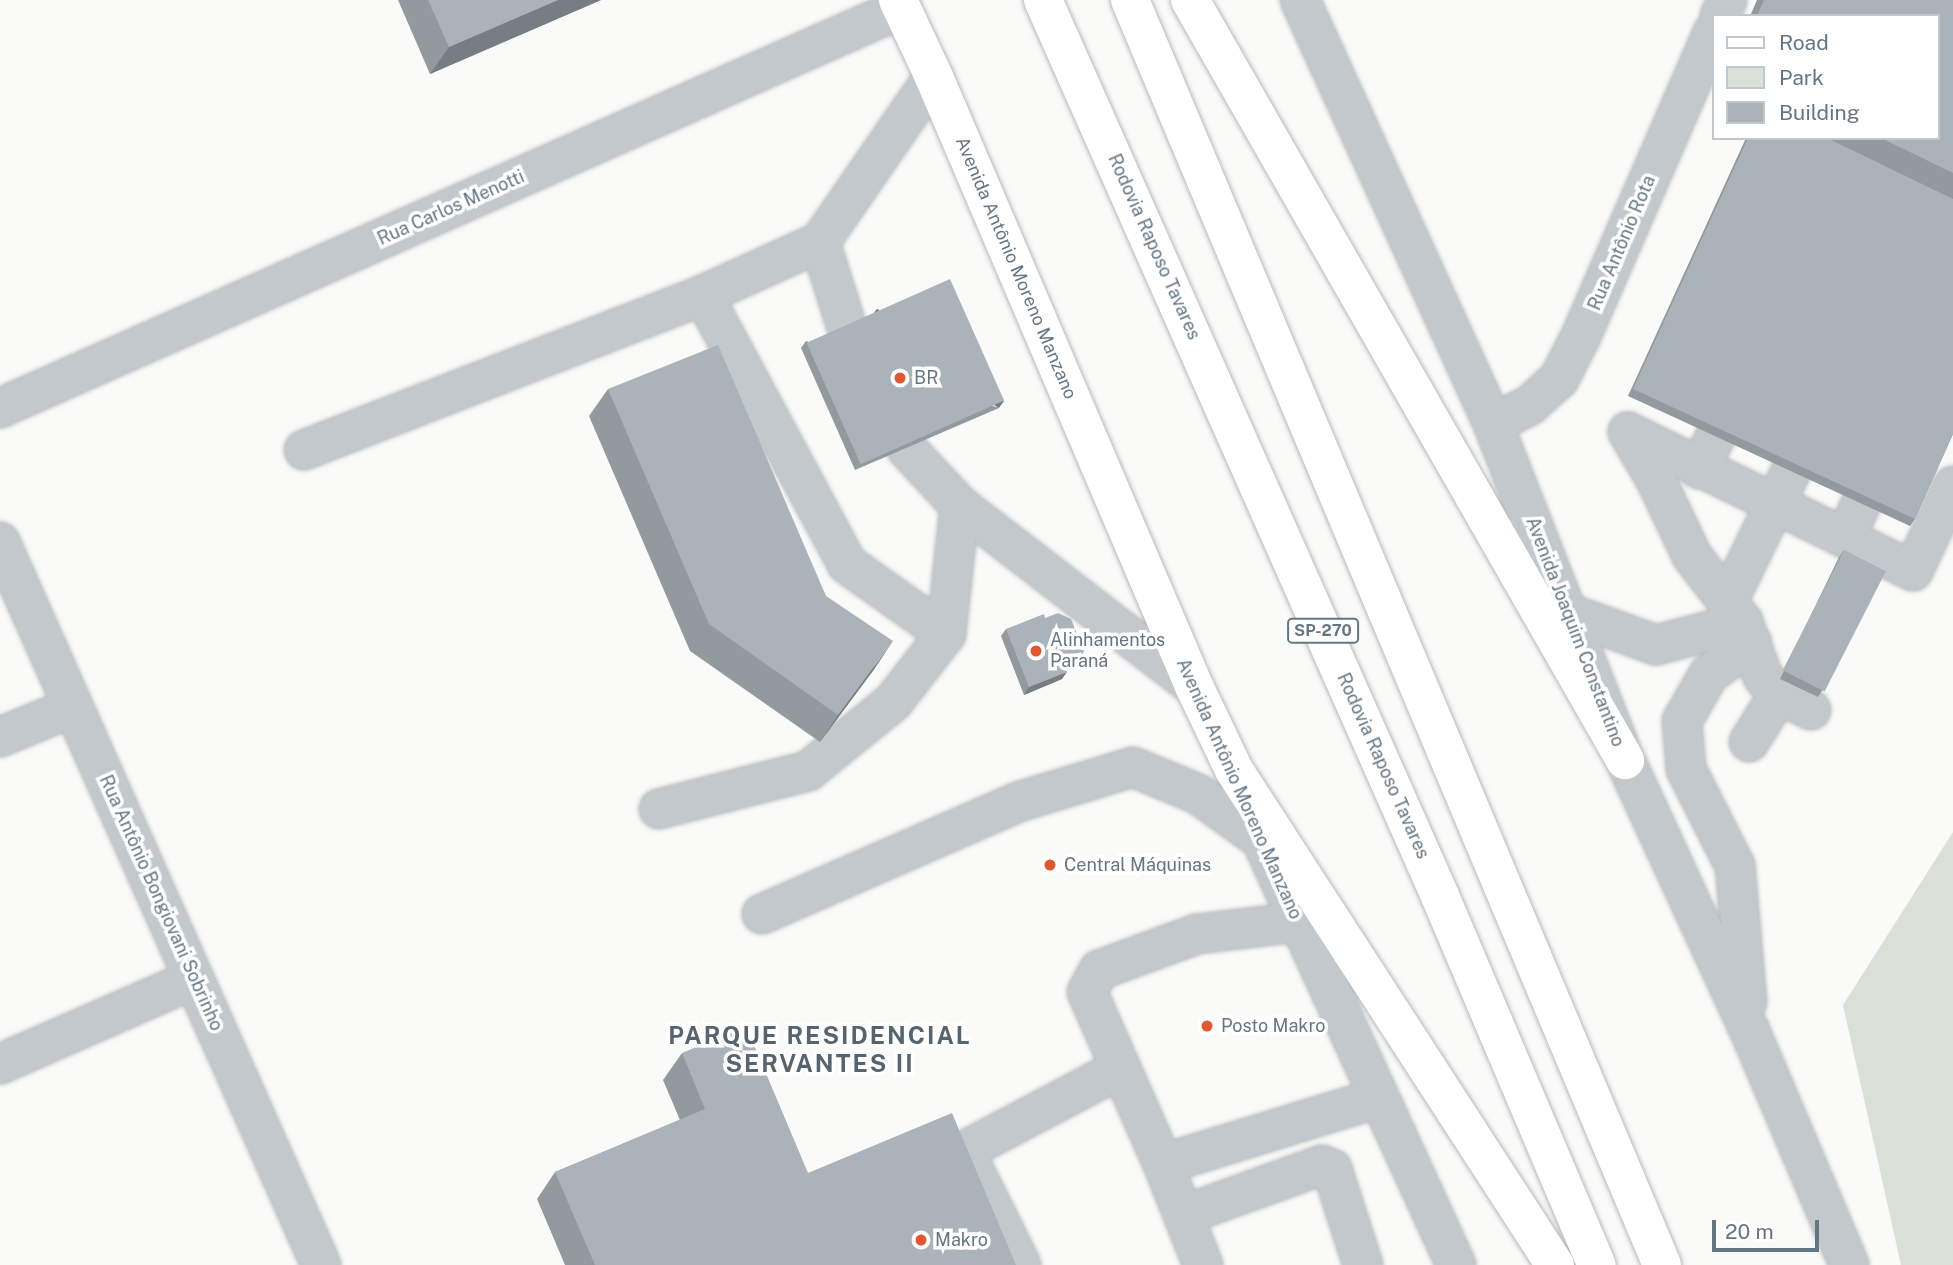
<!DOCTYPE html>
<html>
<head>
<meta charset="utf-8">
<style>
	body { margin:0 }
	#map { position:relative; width:1953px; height:1265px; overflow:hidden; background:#fafaf8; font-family:"Public Sans",sans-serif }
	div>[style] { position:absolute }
	.green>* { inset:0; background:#dadfd7 }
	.roads { filter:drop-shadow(0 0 2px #b5babe) drop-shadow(0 0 2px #b5babe) }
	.minor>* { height:38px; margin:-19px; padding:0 19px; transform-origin:19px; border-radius:19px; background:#c3c8cc }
	.major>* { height:38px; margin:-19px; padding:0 19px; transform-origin:19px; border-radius:19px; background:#fff }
	.highway>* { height:38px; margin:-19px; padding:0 19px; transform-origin:19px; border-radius:19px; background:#fff }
	.wall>* { inset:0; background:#929a9f }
	.shaded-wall>* { inset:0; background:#777d82; transform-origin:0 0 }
	.building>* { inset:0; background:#aab3b9; transform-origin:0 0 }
	.dots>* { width:19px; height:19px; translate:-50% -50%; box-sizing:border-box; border:4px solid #fff; border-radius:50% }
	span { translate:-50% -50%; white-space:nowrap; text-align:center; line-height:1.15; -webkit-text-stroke:7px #fff; paint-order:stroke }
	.shield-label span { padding:2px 5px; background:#fff; border:2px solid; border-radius:5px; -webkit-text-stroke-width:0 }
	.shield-label { font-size:16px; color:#657683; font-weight:700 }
	.street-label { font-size:18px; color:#657683 }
	.poi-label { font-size:18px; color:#657683 }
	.left { translate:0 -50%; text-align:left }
	.district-label { font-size:24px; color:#57646e; font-weight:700; letter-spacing:2px }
	.legend { position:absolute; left:1712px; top:14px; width:228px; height:126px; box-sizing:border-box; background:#fff; border:2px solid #c1c8cd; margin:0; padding:9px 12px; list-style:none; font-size:21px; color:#657683 }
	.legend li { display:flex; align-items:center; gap:14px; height:35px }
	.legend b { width:35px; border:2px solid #c1c8cd }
	.scale { position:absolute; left:1712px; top:1220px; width:107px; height:32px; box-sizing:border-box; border:4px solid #657683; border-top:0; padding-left:9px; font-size:21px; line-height:24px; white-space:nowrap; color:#657683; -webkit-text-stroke:5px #fff; paint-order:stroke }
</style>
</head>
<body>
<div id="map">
	<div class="green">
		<div style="clip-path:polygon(1953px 832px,1953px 1265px,1901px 1265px,1843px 1005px)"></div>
	</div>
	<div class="roads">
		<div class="minor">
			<div style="left:1300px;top:0;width:466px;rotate:65.5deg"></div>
			<div style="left:1493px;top:424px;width:361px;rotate:68.6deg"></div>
			<div style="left:1625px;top:760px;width:296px;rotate:65.3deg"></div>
			<div style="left:1749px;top:1029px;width:256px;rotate:67deg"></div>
			<div style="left:1720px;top:16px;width:17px;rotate:-66deg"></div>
			<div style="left:820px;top:242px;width:90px;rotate:72.6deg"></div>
			<div style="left:703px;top:295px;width:305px;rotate:61.8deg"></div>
			<div style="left:847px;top:564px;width:121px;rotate:35.3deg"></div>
			<div style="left:0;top:408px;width:987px;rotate:-23.92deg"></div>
			<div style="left:1493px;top:424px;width:42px;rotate:-27.2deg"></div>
			<div style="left:1530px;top:405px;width:39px;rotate:-42deg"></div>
			<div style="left:1559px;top:379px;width:48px;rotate:-62.9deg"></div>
			<div style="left:1581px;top:336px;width:331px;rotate:-66.5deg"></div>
			<div style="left:906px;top:448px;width:79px;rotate:47deg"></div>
			<div style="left:960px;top:506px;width:295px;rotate:37.6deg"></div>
			<div style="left:304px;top:450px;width:428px;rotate:-21.2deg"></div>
			<div style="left:703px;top:295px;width:128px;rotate:-24.4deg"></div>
			<div style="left:820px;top:242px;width:201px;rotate:-55.4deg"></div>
			<div style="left:1699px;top:469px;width:89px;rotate:-63.1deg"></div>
			<div style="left:1845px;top:538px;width:89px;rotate:-64.9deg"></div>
			<div style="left:0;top:542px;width:791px;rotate:66.06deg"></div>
			<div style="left:1728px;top:601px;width:197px;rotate:-64.1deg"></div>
			<div style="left:1568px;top:613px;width:94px;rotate:20deg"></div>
			<div style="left:1656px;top:645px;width:90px;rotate:-14.8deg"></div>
			<div style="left:1811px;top:710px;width:36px;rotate:-153deg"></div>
			<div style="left:1779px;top:694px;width:23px;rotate:-133deg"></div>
			<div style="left:1763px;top:677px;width:59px;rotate:-110deg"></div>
			<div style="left:1743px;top:622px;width:83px;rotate:-127.7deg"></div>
			<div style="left:1692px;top:556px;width:84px;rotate:-115.3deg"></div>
			<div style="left:1656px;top:480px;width:56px;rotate:-120.3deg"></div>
			<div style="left:1628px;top:432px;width:317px;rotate:26deg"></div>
			<div style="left:1913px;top:571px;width:94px;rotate:-64.8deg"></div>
			<div style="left:0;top:737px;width:79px;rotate:-22.3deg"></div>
			<div style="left:1749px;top:742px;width:57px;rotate:-58deg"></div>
			<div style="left:659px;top:809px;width:154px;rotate:-14.3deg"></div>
			<div style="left:808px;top:771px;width:109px;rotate:-39.1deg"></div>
			<div style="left:893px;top:702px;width:86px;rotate:-52.1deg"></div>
			<div style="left:946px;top:634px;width:129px;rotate:-83.8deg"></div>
			<div style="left:1250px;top:815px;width:495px;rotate:65.4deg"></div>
			<div style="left:762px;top:914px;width:279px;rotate:-23.6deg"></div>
			<div style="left:1018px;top:802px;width:120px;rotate:-16.9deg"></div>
			<div style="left:1133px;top:767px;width:70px;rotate:22.6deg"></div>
			<div style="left:1198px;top:794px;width:75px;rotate:35.8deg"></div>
			<div style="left:1747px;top:1002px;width:137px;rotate:-95deg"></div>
			<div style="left:1735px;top:866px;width:109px;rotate:-116.8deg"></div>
			<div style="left:1686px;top:769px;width:48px;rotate:-94.8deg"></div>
			<div style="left:1682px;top:721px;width:54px;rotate:-60.1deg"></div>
			<div style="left:1709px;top:674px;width:53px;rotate:-35.8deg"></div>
			<div style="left:0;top:1064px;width:212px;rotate:-23.7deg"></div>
			<div style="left:1163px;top:1164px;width:225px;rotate:-17.1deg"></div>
			<div style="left:1184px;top:1215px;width:147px;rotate:-19.9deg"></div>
			<div style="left:1322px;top:1165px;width:11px;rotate:22deg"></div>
			<div style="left:1332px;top:1169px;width:101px;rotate:72.1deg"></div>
			<div style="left:1021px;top:1265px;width:119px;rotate:-116.4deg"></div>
			<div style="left:968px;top:1158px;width:10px;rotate:-79deg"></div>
			<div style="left:970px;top:1148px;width:169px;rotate:-27.9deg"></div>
			<div style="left:1203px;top:1265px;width:109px;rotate:-111.6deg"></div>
			<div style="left:1163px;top:1164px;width:188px;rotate:-113.8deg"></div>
			<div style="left:1087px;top:992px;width:25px;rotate:-61deg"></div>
			<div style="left:1099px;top:970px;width:104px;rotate:-20.2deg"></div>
			<div style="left:1197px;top:934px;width:101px;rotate:-6.8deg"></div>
		</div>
		<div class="major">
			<div style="left:898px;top:0;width:85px;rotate:64.9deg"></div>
			<div style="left:934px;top:77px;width:662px;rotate:66.88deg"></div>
			<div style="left:1194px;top:686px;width:93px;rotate:64.5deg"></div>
		</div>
		<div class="highway">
			<div style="left:1043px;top:0;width:980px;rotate:66.1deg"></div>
			<div style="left:1440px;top:896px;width:401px;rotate:67deg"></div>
			<div style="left:1130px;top:0;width:1372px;rotate:67.19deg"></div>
			<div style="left:1190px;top:0;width:876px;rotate:60.21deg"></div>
			<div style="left:1234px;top:770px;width:590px;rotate:57.04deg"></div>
		</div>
	</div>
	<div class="wall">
		<div style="clip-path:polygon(398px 0,601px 0,430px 74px)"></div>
		<div style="clip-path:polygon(1757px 0,1953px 0,1953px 434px,1915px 519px,1910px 526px,1628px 396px,1746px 138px,1937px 138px,1937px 16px,1750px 16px)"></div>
		<div style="clip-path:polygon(806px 341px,999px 408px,855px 470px,801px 348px)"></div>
		<div style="clip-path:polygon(608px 389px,826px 596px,875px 668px,820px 742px,690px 651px,589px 416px)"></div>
		<div style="clip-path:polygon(1844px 550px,1823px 689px,1818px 697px,1780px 679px,1839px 557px)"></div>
		<div style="clip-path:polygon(1045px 618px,1082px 656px,1077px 663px,1066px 668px,1062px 679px,1024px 695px,1001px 636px,1006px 629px)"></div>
		<div style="clip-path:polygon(682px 1053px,808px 1173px,1016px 1265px,565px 1265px,537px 1199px,555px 1172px,680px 1120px,663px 1080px)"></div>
	</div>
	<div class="shaded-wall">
		<div style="clip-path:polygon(558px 0,601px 0,430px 74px,449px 47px)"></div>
		<div style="left:1004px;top:401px;width:9px;height:157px;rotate:126deg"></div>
		<div style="clip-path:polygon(893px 641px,875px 668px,820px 742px,838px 715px)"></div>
		<div style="clip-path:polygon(1082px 656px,1077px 663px,1059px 671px,1064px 664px)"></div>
		<div style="clip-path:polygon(1067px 672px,1062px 679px,1024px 695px,1029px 687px)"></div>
	</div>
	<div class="building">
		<div style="clip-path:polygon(428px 0,558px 0,449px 47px)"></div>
		<div style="clip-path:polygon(1764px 0,1953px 0,1953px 173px,1881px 138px,1937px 138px,1937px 16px,1757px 16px)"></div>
		<div style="clip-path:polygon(1748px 138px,1827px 138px,1953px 199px,1953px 434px,1915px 519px,1633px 389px)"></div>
		<div style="left:950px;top:279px;width:133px;height:157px;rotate:66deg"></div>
		<div style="clip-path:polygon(718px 345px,826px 596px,893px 641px,838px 715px,709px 624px,608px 389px)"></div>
		<div style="left:1844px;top:550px;width:47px;height:135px;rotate:27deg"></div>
		<div style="clip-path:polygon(1058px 613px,1071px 619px,1084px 651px,1082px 656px,1064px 664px,1067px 672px,1029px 687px,1006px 629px,1044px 614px,1045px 618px)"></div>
		<div style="clip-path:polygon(746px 1026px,808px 1173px,952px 1113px,1016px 1265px,595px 1265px,555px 1172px,705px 1109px,682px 1053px)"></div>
	</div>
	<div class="dots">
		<div style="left:900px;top:378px;background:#e4572e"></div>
		<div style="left:1036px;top:651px;background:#e4572e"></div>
		<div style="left:1050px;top:865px;background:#e4572e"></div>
		<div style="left:1207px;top:1026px;background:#e4572e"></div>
		<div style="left:921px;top:1240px;background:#e4572e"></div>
	</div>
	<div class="shield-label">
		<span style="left:1323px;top:631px">SP-270</span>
	</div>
	<div class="street-label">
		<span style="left:451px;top:208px;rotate:-24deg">Rua Carlos Menotti</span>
		<span style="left:1622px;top:243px;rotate:-67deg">Rua Antônio Rota</span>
		<span style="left:1154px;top:247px;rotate:66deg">Rodovia Raposo Tavares</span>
		<span style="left:1016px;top:268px;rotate:67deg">Avenida Antônio Moreno Manzano</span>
		<span style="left:1575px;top:632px;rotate:69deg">Avenida Joaquim Constantino</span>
		<span style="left:1383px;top:766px;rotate:66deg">Rodovia Raposo Tavares</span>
		<span style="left:1239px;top:789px;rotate:66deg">Avenida Antônio Moreno Manzano</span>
		<span style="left:161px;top:903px;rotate:66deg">Rua Antônio Bongiovani Sobrinho</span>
	</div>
	<div class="poi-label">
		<span class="left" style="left:914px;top:378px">BR</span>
		<span class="left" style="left:1050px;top:651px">Alinhamentos<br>Paraná</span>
		<span class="left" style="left:1064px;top:865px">Central Máquinas</span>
		<span class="left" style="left:1221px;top:1026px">Posto Makro</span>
		<span class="left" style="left:935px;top:1240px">Makro</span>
	</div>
	<div class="district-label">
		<span style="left:820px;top:1050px">PARQUE RESIDENCIAL<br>SERVANTES II</span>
	</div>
	<ul class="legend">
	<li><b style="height:9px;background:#fff"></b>Road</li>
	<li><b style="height:19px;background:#dadfd7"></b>Park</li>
	<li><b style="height:19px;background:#aab3b9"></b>Building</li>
	</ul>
	<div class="scale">20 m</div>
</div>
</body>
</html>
